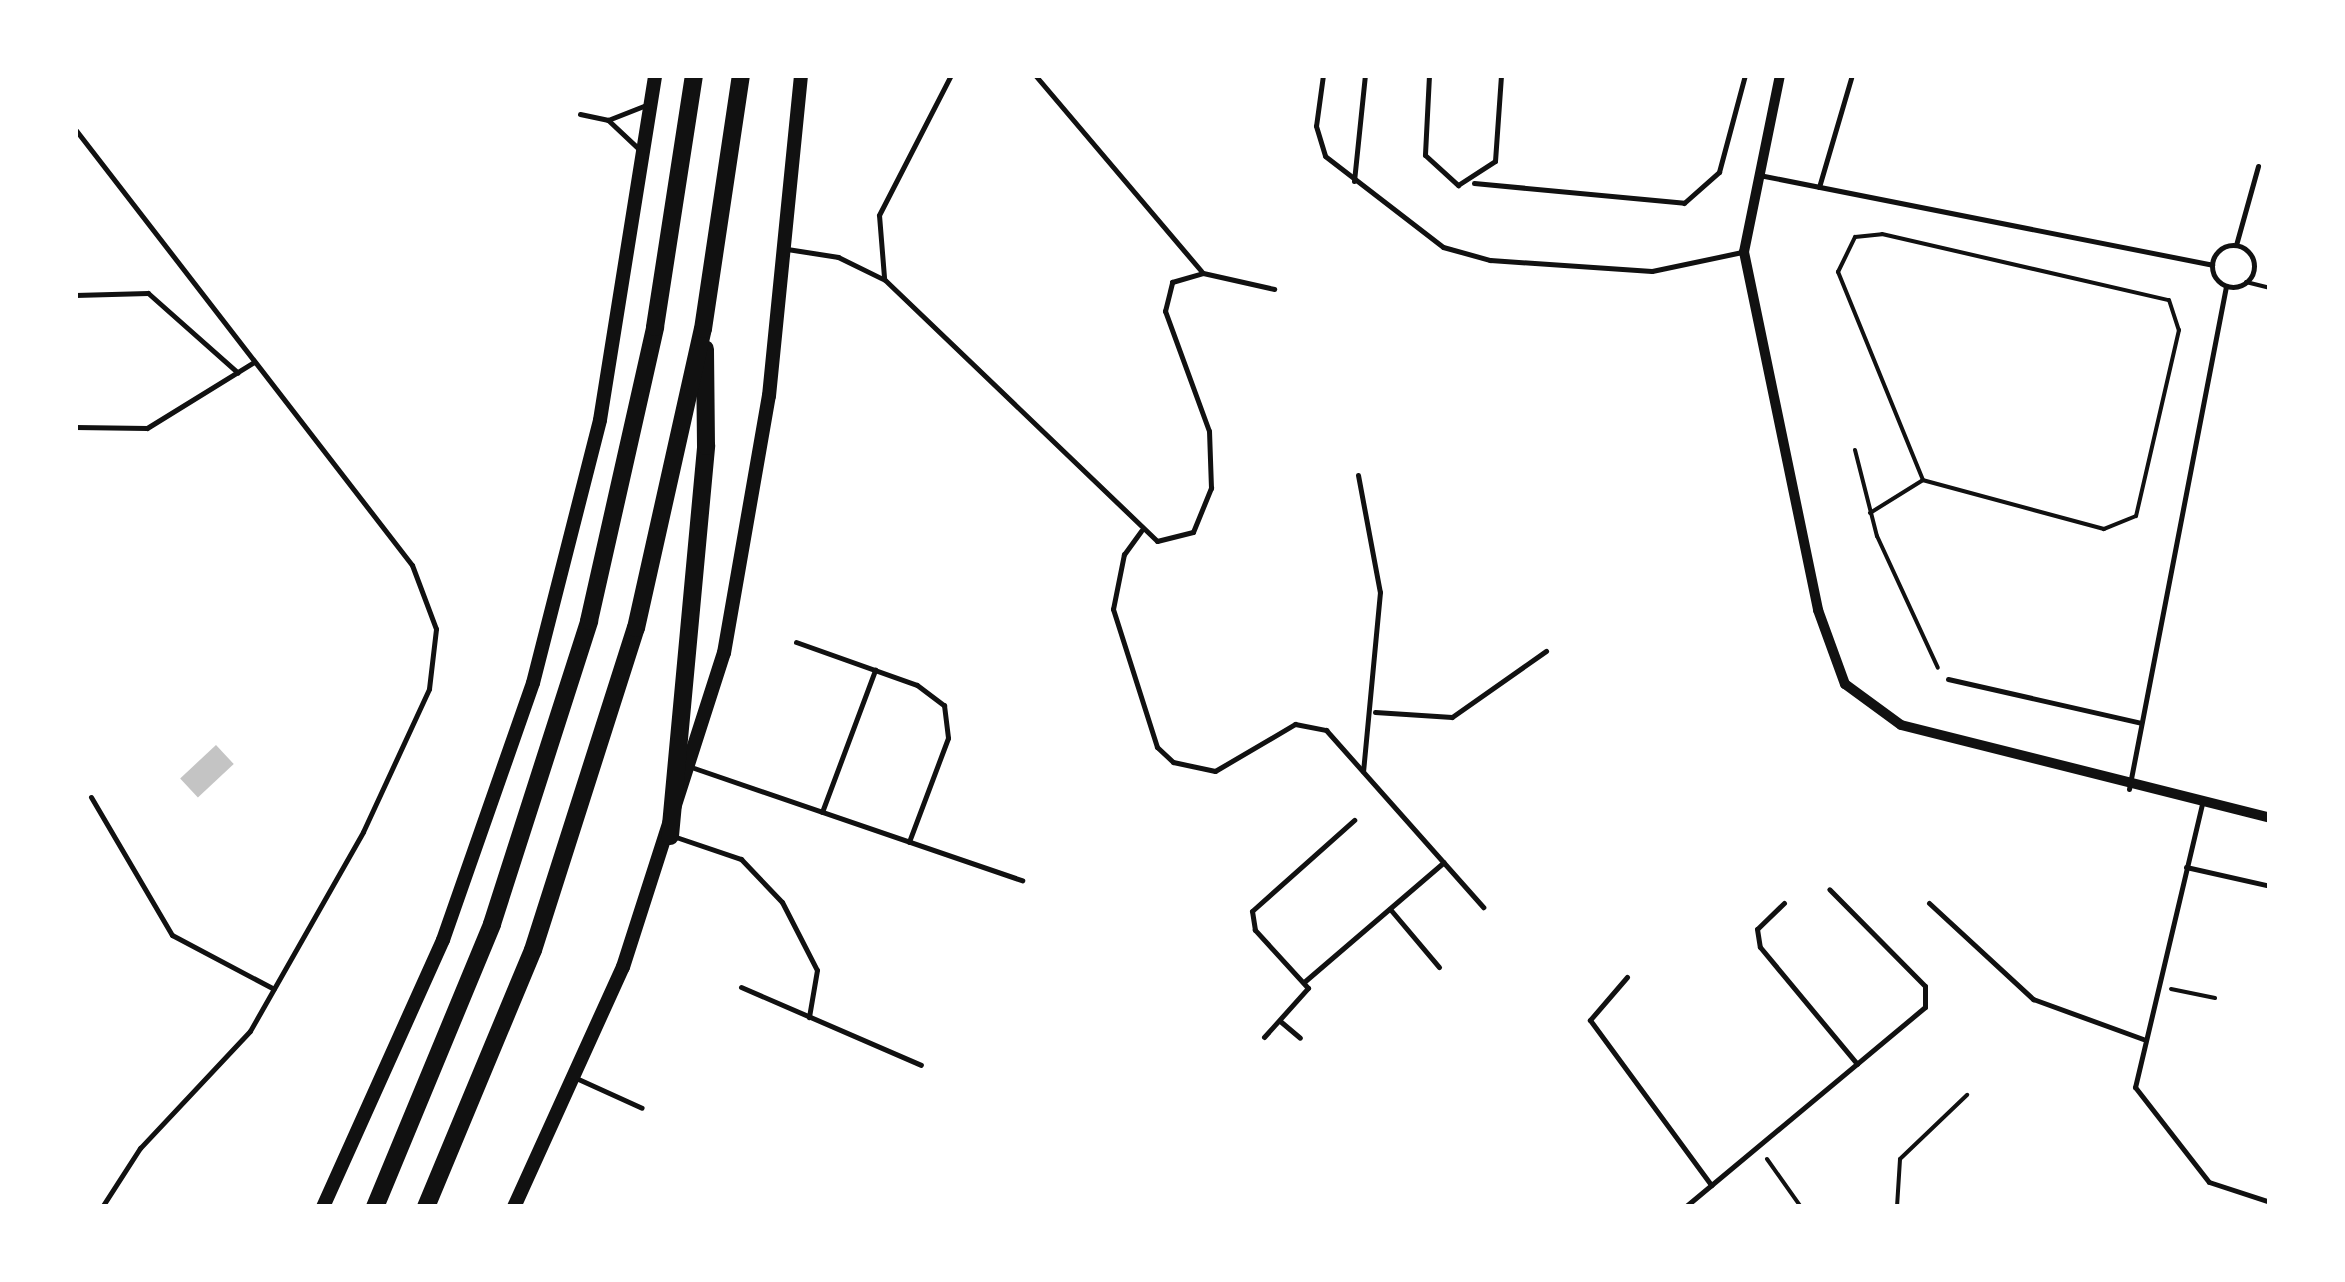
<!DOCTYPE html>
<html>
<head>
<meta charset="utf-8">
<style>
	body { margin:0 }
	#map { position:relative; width:2345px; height:1282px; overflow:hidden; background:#fff; font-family:"Source Sans 3",sans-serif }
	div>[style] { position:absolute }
	.building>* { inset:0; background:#c4c4c4; transform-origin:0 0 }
	.path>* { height:4px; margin:-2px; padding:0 2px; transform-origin:2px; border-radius:2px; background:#111 }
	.service>* { height:5px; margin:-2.5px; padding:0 2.5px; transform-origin:2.5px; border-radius:2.5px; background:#111 }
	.service>.ring { margin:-2.5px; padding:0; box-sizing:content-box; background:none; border:5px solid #111; border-radius:50% }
	.minor>* { height:10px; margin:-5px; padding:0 5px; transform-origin:5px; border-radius:5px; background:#111 }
	.tertiary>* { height:14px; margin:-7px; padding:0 7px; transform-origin:7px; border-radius:7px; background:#111 }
	.primary>* { height:18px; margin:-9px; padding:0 9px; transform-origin:9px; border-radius:9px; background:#111 }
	span { translate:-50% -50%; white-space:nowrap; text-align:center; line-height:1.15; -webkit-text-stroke:9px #fff; paint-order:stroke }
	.frame { position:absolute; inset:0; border:78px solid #fff; pointer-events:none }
</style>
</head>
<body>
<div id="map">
	<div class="building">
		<div style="left:216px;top:745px;width:26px;height:49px;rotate:47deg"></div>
	</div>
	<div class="path">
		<div style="left:1882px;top:234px;width:294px;rotate:13deg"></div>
		<div style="left:2169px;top:300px;width:32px;rotate:72deg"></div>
		<div style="left:2179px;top:330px;width:191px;rotate:103deg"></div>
		<div style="left:2136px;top:516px;width:35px;rotate:158deg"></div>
		<div style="left:2104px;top:529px;width:188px;rotate:-164.9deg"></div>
		<div style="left:1923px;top:480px;width:225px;rotate:-112.2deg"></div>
		<div style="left:1838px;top:272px;width:39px;rotate:-64deg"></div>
		<div style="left:1855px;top:237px;width:27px;rotate:-6deg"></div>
		<div style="left:2246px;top:282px;width:25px;rotate:14deg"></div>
		<div style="left:1855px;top:450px;width:89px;rotate:75.7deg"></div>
		<div style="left:1877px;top:536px;width:145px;rotate:65.2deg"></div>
		<div style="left:1870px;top:513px;width:62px;rotate:-31.9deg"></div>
		<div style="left:2171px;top:989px;width:45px;rotate:11.6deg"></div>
		<div style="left:1767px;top:1159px;width:59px;rotate:54.7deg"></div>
		<div style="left:1897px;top:1207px;width:48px;rotate:-86.4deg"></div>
		<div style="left:1900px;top:1159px;width:93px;rotate:-43.7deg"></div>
	</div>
	<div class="service">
		<div style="left:1035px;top:75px;width:257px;rotate:49.7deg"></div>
		<div style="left:1323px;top:75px;width:51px;rotate:97.8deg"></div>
		<div style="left:1316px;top:126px;width:31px;rotate:73deg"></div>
		<div style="left:1325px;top:156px;width:149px;rotate:37.6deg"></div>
		<div style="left:1443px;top:247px;width:49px;rotate:15.5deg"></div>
		<div style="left:1490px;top:260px;width:162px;rotate:3.9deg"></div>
		<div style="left:1652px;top:271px;width:92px;rotate:-11.9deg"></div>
		<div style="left:1429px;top:75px;width:80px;rotate:92.9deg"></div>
		<div style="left:1425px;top:155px;width:45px;rotate:42.3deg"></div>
		<div style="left:1458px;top:185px;width:44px;rotate:-33deg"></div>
		<div style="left:1495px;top:161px;width:86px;rotate:-86deg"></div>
		<div style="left:580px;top:114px;width:29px;rotate:12deg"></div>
		<div style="left:608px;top:120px;width:44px;rotate:43.2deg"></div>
		<div style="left:608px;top:120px;width:41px;rotate:-21.5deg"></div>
		<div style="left:75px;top:129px;width:551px;rotate:52.3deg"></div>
		<div style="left:412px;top:565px;width:68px;rotate:69.4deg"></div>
		<div style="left:436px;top:629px;width:60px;rotate:96.7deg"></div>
		<div style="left:429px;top:689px;width:157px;rotate:114.8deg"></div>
		<div style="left:363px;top:832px;width:229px;rotate:119.6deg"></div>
		<div style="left:250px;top:1031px;width:161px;rotate:133.2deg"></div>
		<div style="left:140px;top:1148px;width:70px;rotate:122.8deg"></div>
		<div style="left:1759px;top:175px;width:462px;rotate:11.2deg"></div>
		<div style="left:1354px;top:181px;width:107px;rotate:-84.1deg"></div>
		<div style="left:1474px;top:183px;width:211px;rotate:5.4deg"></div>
		<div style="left:1684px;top:203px;width:47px;rotate:-41.5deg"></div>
		<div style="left:1719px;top:172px;width:100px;rotate:-75deg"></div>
		<div style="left:1819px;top:187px;width:114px;rotate:-73.6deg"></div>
		<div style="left:2236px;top:245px;width:82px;rotate:-74.4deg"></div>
		<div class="ring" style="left:2212px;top:245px;width:37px;height:37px"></div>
		<div style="left:787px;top:249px;width:52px;rotate:8.9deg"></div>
		<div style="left:838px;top:257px;width:52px;rotate:26.1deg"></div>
		<div style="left:885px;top:280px;width:377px;rotate:43.8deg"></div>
		<div style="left:1157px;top:541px;width:37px;rotate:-14deg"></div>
		<div style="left:1193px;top:532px;width:48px;rotate:-67.8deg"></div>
		<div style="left:1211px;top:488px;width:57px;rotate:-92deg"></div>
		<div style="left:1209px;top:431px;width:128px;rotate:-110.1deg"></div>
		<div style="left:1165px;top:311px;width:30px;rotate:-76deg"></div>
		<div style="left:1172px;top:282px;width:32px;rotate:-16deg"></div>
		<div style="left:1203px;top:273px;width:73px;rotate:12.7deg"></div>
		<div style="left:884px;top:277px;width:62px;rotate:-94.6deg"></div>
		<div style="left:879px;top:215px;width:157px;rotate:-62.8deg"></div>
		<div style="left:75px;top:295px;width:73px;rotate:-1.6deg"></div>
		<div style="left:148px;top:293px;width:120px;rotate:41.6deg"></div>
		<div style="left:75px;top:427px;width:72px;rotate:0.8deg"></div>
		<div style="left:147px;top:428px;width:126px;rotate:-31.7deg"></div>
		<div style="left:1358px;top:475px;width:119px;rotate:79.4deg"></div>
		<div style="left:1380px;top:592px;width:180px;rotate:95.4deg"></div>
		<div style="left:1141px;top:531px;width:29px;rotate:126deg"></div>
		<div style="left:1124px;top:554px;width:56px;rotate:101.3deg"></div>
		<div style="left:1113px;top:609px;width:145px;rotate:72.3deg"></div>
		<div style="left:1157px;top:747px;width:22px;rotate:43deg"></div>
		<div style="left:1173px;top:762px;width:43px;rotate:12.1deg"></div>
		<div style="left:1215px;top:771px;width:93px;rotate:-30.4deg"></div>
		<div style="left:1295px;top:724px;width:32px;rotate:11deg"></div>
		<div style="left:1326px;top:730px;width:237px;rotate:48.4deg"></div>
		<div style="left:796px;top:642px;width:128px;rotate:19.6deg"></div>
		<div style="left:917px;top:685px;width:34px;rotate:37deg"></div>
		<div style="left:944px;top:705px;width:33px;rotate:83deg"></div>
		<div style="left:948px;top:738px;width:111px;rotate:110.6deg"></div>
		<div style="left:1948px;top:679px;width:198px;rotate:12.8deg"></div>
		<div style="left:1375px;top:712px;width:77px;rotate:3.7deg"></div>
		<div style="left:1452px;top:717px;width:115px;rotate:-35.1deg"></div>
		<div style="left:694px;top:768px;width:347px;rotate:18.9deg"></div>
		<div style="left:2129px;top:789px;width:512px;rotate:-79.08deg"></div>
		<div style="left:91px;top:797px;width:160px;rotate:59.6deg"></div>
		<div style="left:172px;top:935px;width:115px;rotate:27.9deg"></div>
		<div style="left:2202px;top:804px;width:291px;rotate:103.3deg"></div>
		<div style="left:2135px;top:1087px;width:120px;rotate:52.1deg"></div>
		<div style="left:2209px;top:1182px;width:64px;rotate:18.2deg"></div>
		<div style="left:822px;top:812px;width:152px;rotate:-69.5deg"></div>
		<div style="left:673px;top:836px;width:72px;rotate:18.7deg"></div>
		<div style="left:741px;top:859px;width:59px;rotate:46.4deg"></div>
		<div style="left:782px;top:902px;width:76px;rotate:62.8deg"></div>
		<div style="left:817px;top:970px;width:48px;rotate:99.7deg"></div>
		<div style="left:2186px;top:867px;width:86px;rotate:12.7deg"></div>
		<div style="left:1784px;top:903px;width:37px;rotate:136deg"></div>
		<div style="left:1757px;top:929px;width:18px;rotate:81deg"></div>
		<div style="left:1760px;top:947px;width:152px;rotate:50.3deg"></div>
		<div style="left:1929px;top:903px;width:142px;rotate:42.7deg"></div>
		<div style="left:2033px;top:999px;width:117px;rotate:20deg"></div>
		<div style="left:1390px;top:909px;width:76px;rotate:49.8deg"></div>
		<div style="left:1627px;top:977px;width:57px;rotate:130.7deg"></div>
		<div style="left:1590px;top:1020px;width:205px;rotate:53.7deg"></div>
		<div style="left:1304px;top:982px;width:184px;rotate:-40.6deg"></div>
		<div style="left:741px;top:987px;width:196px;rotate:23.4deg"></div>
		<div style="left:1280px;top:1021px;width:26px;rotate:40deg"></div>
		<div style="left:1264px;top:1037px;width:66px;rotate:-48.1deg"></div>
		<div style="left:1308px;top:988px;width:79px;rotate:-132.4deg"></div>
		<div style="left:1255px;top:930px;width:19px;rotate:-99deg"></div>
		<div style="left:1252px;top:911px;width:137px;rotate:-41.7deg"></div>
		<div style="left:576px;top:1078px;width:72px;rotate:24.4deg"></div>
		<div style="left:1685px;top:1207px;width:312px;rotate:-39.8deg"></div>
		<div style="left:1925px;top:1007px;width:21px;rotate:-90deg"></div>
		<div style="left:1925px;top:986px;width:136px;rotate:-134.7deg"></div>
	</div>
	<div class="minor">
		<div style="left:1780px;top:75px;width:181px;rotate:101.5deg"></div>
		<div style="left:1744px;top:252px;width:366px;rotate:78.3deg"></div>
		<div style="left:1818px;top:610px;width:79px;rotate:70deg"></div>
		<div style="left:1845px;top:684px;width:69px;rotate:36.2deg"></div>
		<div style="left:1901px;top:725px;width:381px;rotate:14.1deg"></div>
	</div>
	<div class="tertiary">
		<div style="left:323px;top:1207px;width:293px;rotate:-65.8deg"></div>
		<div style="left:443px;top:940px;width:272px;rotate:-70.7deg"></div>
		<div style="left:533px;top:683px;width:271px;rotate:-75.7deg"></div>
		<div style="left:600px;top:420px;width:349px;rotate:-80.9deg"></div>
		<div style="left:514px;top:1207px;width:264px;rotate:-65.6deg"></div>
		<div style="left:623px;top:967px;width:330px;rotate:-72.2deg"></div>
		<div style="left:724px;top:653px;width:261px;rotate:-80.1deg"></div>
		<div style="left:769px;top:396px;width:323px;rotate:-84.3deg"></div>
	</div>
	<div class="primary">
		<div style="left:670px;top:836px;width:392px;rotate:-84.7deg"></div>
		<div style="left:706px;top:446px;width:97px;rotate:-90.6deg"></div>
		<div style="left:375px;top:1207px;width:306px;rotate:-67.5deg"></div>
		<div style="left:492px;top:924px;width:318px;rotate:-72.2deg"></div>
		<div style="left:589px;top:621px;width:301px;rotate:-77.3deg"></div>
		<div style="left:655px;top:327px;width:255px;rotate:-81.2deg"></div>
		<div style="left:426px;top:1207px;width:278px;rotate:-67.4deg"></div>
		<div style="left:533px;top:950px;width:338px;rotate:-72.3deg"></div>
		<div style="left:636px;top:628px;width:306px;rotate:-77.4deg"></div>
		<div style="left:703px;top:329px;width:257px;rotate:-81.5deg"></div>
	</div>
	<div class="frame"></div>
</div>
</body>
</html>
